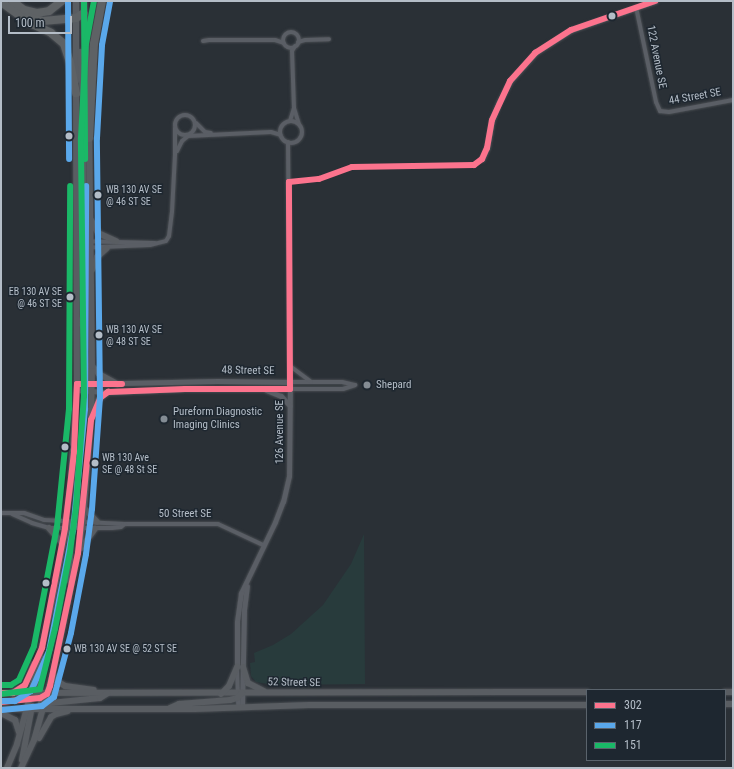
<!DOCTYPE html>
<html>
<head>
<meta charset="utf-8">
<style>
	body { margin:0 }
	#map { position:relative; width:734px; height:769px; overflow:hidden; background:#2a3036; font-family:"Roboto Condensed",sans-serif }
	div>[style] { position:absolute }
	.green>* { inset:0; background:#283b3c }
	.roads { filter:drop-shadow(0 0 1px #484c51) drop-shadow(0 0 1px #484c51) }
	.minor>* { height:4px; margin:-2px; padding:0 2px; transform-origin:2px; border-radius:2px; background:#5a5e65 }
	.minor>.ring { margin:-2px; padding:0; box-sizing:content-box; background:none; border:4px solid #5a5e65; border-radius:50% }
	.tertiary>* { height:5px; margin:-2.5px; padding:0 2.5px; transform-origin:2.5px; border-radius:2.5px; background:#5a5e65 }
	.secondary>* { height:6px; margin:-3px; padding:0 3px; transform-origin:3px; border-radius:3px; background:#595d62 }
	.motorway>* { height:8px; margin:-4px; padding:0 4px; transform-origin:4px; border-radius:4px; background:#5e6265 }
	.bus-1>* { height:6px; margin:-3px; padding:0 3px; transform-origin:3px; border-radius:3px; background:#fc738d }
	.bus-2>* { height:6px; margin:-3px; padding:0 3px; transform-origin:3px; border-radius:3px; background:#5aa8eb }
	.bus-3>* { height:6px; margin:-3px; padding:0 3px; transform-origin:3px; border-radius:3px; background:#1ab867 }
	.dots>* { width:11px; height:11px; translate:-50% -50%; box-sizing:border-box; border:2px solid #1e2730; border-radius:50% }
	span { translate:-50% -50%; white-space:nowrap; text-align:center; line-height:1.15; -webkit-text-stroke:3px #1e2730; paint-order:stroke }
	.bus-label { font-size:10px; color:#b4bdc7 }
	.left { translate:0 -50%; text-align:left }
	.right { translate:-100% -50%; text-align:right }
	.street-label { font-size:11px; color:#b4bdc7 }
	.poi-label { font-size:11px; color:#b4bdc7 }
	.frame { position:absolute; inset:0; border:2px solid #b4bdc7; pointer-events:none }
	.legend { position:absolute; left:586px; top:689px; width:140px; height:72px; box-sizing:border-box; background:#1e2730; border:1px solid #5a636c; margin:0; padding:5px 7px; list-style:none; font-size:12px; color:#b4bdc7 }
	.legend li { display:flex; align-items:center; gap:8px; height:20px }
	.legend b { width:20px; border:1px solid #5a636c }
	.scale { position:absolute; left:8px; top:16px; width:64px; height:18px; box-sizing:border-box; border:2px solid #b4bdc7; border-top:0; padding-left:5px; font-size:12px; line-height:14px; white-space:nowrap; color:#b4bdc7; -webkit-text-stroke:3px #1e2730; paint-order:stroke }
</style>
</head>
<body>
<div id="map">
	<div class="green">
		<div style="clip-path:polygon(364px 534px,365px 684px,274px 685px,256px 682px,251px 676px,250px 663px,255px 662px,254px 653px,273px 645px,291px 634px,323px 605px,351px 564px)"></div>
	</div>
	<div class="roads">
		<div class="minor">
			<div style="left:636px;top:7px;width:97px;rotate:78.1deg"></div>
			<div style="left:656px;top:102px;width:10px;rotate:66deg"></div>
			<div style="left:660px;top:111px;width:9px;rotate:6deg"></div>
			<div style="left:669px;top:112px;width:65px;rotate:-10.6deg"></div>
			<div class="ring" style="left:283px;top:32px;width:12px;height:12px"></div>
			<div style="left:203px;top:41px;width:6px;rotate:-9deg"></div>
			<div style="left:209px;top:40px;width:66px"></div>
			<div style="left:275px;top:40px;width:9px;rotate:18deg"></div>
			<div style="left:298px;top:42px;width:7px;rotate:-16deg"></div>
			<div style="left:305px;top:40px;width:24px;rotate:-2deg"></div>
			<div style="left:295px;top:46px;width:6px;rotate:121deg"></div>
			<div style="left:292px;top:51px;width:57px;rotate:88deg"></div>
			<div style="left:294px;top:108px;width:17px;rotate:73deg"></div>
			<div class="ring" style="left:175px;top:115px;width:16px;height:16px"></div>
			<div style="left:290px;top:121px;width:14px;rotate:-73deg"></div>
			<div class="ring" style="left:280px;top:121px;width:18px;height:18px"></div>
			<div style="left:196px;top:123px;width:13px;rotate:45deg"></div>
			<div style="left:205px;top:132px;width:6px;rotate:9deg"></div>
			<div style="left:288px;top:142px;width:240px;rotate:89.5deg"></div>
			<div style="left:290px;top:382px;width:52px"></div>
			<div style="left:342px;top:382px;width:13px;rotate:13deg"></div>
			<div style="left:177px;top:151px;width:11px;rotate:-63deg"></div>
			<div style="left:182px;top:141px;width:8px;rotate:-40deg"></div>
			<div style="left:188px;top:136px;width:83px;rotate:-2.8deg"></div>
			<div style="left:271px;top:132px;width:10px;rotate:17deg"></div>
			<div style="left:77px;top:241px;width:78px;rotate:1.5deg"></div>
			<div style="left:77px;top:248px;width:73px;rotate:-2.4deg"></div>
			<div style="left:150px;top:245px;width:16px;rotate:-14deg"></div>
			<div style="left:166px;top:241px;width:6px;rotate:-59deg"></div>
			<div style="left:169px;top:236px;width:24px;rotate:-83deg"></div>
			<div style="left:172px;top:212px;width:57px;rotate:-87deg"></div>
			<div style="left:175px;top:155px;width:27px;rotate:-90deg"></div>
			<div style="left:290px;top:366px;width:26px;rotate:37deg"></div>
			<div style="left:290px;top:389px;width:53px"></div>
			<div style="left:343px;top:389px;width:13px;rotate:-18deg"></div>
			<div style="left:1px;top:513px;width:23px"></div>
			<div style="left:24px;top:513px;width:21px;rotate:19deg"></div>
			<div style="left:44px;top:520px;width:81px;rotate:2.8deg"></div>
			<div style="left:125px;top:524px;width:93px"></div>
			<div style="left:218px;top:524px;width:50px;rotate:25deg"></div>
			<div style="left:12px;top:514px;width:22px;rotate:24deg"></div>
			<div style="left:32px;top:523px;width:18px;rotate:16deg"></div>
			<div style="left:49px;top:528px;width:63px"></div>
			<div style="left:112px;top:528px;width:9px;rotate:-6deg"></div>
			<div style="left:121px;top:527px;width:5px;rotate:-37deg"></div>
			<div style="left:237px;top:669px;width:38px;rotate:88deg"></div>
		</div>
		<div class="tertiary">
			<div style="left:482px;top:159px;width:12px;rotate:-66deg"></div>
			<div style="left:487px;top:148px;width:28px;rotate:-80deg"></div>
			<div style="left:492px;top:120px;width:19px;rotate:-69deg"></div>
			<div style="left:499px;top:102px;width:24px;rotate:-62deg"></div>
			<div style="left:510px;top:81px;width:38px;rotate:-48deg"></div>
			<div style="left:535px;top:53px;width:43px;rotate:-32.6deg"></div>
			<div style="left:571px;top:30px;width:89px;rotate:-19deg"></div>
			<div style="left:77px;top:384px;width:140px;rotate:-1.2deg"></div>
			<div style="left:217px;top:381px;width:73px;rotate:0.8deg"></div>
			<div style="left:290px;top:382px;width:94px;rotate:90.6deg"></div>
			<div style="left:289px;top:476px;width:26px;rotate:103deg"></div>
			<div style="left:283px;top:501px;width:22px;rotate:111deg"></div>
			<div style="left:275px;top:522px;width:79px;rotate:115.6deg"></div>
			<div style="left:241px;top:593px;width:29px;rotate:98deg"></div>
			<div style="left:237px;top:622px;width:45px;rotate:90deg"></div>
			<div style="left:77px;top:390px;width:31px;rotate:4deg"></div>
			<div style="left:108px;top:392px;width:77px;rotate:-2.2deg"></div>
			<div style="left:185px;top:389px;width:105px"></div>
			<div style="left:266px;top:390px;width:16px;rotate:22deg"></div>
			<div style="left:281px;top:396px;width:13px;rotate:48deg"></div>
			<div style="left:242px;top:707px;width:97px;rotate:-88.8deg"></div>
			<div style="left:244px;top:610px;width:24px;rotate:-83deg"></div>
		</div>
		<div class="secondary">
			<div style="left:76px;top:1px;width:80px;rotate:90deg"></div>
			<div style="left:84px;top:1px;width:104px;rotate:87.8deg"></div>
			<div style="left:80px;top:52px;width:43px;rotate:86deg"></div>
			<div style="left:83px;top:95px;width:146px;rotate:89.6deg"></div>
			<div style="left:84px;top:241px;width:4px;rotate:76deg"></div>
			<div style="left:85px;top:245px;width:6px;rotate:31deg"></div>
			<div style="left:91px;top:220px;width:15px;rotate:62deg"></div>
			<div style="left:98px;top:233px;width:20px;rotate:24deg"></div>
			<div style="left:92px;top:270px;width:14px;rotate:-69deg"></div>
			<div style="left:97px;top:257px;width:13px;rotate:-42deg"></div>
			<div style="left:78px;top:320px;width:8px;rotate:50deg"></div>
			<div style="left:83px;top:326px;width:51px;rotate:85.5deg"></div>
			<div style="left:87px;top:377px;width:13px;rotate:72deg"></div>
			<div style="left:92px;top:366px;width:11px;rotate:49deg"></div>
			<div style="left:99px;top:374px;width:21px;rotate:29deg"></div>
			<div style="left:92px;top:417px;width:19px;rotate:-69deg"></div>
			<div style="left:99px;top:399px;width:11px;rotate:-38deg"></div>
			<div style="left:76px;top:461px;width:60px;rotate:88.1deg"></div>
			<div style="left:78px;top:521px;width:7px;rotate:63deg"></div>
			<div style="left:84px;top:508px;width:19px;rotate:47deg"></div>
			<div style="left:66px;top:520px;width:4px;rotate:45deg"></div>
			<div style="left:69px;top:523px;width:5px;rotate:79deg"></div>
			<div style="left:70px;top:528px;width:53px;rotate:90deg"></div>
			<div style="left:49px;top:528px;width:21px;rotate:49deg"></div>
			<div style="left:81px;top:548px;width:24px;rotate:-54deg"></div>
			<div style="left:42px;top:659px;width:35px;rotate:95deg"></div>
			<div style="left:39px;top:694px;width:14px;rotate:73deg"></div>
			<div style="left:243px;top:667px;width:17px;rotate:73deg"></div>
			<div style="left:248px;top:683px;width:18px;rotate:27deg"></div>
			<div style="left:53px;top:673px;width:7px;rotate:74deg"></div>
			<div style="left:55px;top:680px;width:12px;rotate:31deg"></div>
			<div style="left:65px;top:686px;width:29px;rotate:8deg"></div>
			<div style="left:13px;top:692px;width:14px;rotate:-30deg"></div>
			<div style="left:25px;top:685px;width:23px;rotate:-67deg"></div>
			<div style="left:725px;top:692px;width:8px"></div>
			<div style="left:1px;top:693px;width:586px;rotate:-0.1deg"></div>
			<div style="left:221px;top:694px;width:11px;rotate:-45deg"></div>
			<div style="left:229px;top:686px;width:21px;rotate:-67deg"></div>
			<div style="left:1px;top:702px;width:42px;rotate:-8.1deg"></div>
			<div style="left:41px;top:704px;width:59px;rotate:-5.8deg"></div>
			<div style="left:100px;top:698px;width:9px;rotate:-32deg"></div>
			<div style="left:725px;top:704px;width:8px"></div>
			<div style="left:170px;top:708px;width:10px;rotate:-24deg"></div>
			<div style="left:179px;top:704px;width:51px;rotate:-4.5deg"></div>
			<div style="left:230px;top:700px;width:7px;rotate:-16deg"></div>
			<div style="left:237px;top:698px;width:7px;rotate:-45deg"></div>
			<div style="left:1px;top:709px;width:194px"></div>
			<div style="left:195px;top:709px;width:114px;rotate:-2deg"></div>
			<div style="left:309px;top:705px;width:278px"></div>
			<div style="left:1px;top:713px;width:16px;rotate:27deg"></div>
			<div style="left:15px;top:720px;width:13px;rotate:72deg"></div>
			<div style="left:39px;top:738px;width:24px;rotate:-60deg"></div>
			<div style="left:51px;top:717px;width:6px;rotate:-31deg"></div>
			<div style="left:56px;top:714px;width:12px;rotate:-14deg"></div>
			<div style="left:22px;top:760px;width:55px;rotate:-79.5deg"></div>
			<div style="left:7px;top:768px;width:26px;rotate:-67deg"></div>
			<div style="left:17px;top:744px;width:53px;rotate:-74.6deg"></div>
			<div style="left:31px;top:693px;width:87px;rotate:-76.8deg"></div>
			<div style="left:51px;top:608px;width:65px;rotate:-79.4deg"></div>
			<div style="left:63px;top:544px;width:64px;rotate:-82.8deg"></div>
			<div style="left:71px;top:481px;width:97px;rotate:-86.5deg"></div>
			<div style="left:77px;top:384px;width:294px;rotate:-90.2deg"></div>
			<div style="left:21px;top:768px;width:31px;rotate:-65deg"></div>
			<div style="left:34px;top:740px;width:70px;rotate:-74.2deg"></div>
			<div style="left:53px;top:673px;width:123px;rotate:-78.2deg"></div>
			<div style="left:78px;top:553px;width:32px;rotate:-81deg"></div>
			<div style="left:83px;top:521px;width:101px;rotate:-85.5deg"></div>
			<div style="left:91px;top:420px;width:54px;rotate:-88.9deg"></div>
			<div style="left:92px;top:366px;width:232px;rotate:-90.7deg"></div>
		</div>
		<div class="motorway">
			<div style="left:12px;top:1px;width:15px;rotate:37deg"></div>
			<div style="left:24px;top:10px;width:13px;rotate:13deg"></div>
			<div style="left:37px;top:13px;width:12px;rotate:-9deg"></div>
			<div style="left:49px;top:11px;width:16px;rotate:-38deg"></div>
			<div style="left:1px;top:2px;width:36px;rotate:36deg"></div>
			<div style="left:30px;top:23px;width:23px;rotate:25deg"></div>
			<div style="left:51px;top:33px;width:17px;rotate:40deg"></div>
			<div style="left:64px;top:44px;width:19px;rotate:72deg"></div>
			<div style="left:70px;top:62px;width:32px;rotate:79deg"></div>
			<div style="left:27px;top:17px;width:16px;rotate:14deg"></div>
			<div style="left:43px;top:21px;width:25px;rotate:-5deg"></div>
			<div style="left:68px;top:19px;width:8px;rotate:-7deg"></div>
			<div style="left:76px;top:18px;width:9px;rotate:-32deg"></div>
			<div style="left:89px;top:138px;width:94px;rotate:-87deg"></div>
			<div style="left:94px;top:44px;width:44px;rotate:-79.5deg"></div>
		</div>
	</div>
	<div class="bus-1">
		<div style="left:289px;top:182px;width:30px;rotate:-6deg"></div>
		<div style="left:319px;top:179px;width:35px;rotate:-20deg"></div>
		<div style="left:352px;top:167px;width:122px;rotate:-0.9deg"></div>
		<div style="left:474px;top:165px;width:10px;rotate:-37deg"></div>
		<div style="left:482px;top:159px;width:12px;rotate:-66deg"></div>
		<div style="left:487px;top:148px;width:28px;rotate:-80deg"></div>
		<div style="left:492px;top:120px;width:43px;rotate:-65.2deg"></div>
		<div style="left:510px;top:81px;width:38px;rotate:-48deg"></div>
		<div style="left:535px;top:53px;width:43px;rotate:-32.6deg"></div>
		<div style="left:571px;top:30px;width:89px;rotate:-19deg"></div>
		<div style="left:1px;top:693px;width:12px"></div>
		<div style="left:13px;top:693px;width:14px;rotate:-34deg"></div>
		<div style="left:25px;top:685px;width:41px;rotate:-65.3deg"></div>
		<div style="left:42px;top:648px;width:122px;rotate:-79.1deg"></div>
		<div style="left:65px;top:528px;width:77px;rotate:-83.2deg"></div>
		<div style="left:74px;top:452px;width:68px;rotate:-87.5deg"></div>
		<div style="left:77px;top:384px;width:45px"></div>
		<div style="left:1px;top:702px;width:39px;rotate:-6deg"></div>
		<div style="left:40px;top:698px;width:8px;rotate:-30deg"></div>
		<div style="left:47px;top:694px;width:9px;rotate:-69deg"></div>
		<div style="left:50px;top:686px;width:136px;rotate:-78.1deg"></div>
		<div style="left:78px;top:553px;width:134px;rotate:-84.4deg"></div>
		<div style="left:91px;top:420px;width:25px;rotate:-67deg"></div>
		<div style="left:101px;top:397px;width:9px;rotate:-36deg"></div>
		<div style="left:108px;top:392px;width:77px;rotate:-2.2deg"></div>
		<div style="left:185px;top:389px;width:105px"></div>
		<div style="left:290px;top:389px;width:207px;rotate:-90.3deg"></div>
	</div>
	<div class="bus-2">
		<div style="left:68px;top:1px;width:158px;rotate:89.6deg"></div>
		<div style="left:1px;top:701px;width:14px"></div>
		<div style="left:15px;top:701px;width:19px;rotate:-32deg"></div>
		<div style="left:31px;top:691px;width:44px;rotate:-65.8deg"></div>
		<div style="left:49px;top:651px;width:123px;rotate:-78.8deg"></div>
		<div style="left:73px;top:530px;width:122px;rotate:-84.3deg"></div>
		<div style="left:85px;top:409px;width:223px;rotate:-89.7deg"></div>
		<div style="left:2px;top:710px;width:40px;rotate:-5.7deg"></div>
		<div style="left:42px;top:706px;width:15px;rotate:-37deg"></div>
		<div style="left:54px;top:697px;width:66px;rotate:-75.1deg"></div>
		<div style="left:71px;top:633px;width:80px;rotate:-79.2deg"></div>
		<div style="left:86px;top:554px;width:45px;rotate:-82.4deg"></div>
		<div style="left:92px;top:509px;width:112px;rotate:-85.9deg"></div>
		<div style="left:100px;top:397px;width:259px;rotate:-90.7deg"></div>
		<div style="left:97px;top:138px;width:93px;rotate:-86.9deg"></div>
		<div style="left:102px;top:45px;width:44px;rotate:-79.5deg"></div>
	</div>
	<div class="bus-3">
		<div style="left:84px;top:1px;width:158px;rotate:89.6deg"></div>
		<div style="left:1px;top:685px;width:10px"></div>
		<div style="left:11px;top:685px;width:9px;rotate:-32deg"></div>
		<div style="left:19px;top:680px;width:37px;rotate:-66deg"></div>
		<div style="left:34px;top:646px;width:121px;rotate:-79.1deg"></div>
		<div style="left:57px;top:527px;width:119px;rotate:-84.2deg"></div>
		<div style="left:69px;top:409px;width:223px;rotate:-89.7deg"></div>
		<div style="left:1px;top:694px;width:39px;rotate:-7deg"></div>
		<div style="left:40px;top:689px;width:62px;rotate:-76deg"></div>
		<div style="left:55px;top:629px;width:78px;rotate:-79deg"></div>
		<div style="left:70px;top:552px;width:45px;rotate:-82.4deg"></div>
		<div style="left:76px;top:507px;width:111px;rotate:-85.9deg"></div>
		<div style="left:84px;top:396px;width:258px;rotate:-90.7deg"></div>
		<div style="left:81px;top:138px;width:94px;rotate:-87deg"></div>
		<div style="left:86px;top:44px;width:44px;rotate:-79.5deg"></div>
	</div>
	<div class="dots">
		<div style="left:612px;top:16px;background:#b4bdc7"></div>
		<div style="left:69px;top:136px;background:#b4bdc7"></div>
		<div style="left:98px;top:195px;background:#b4bdc7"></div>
		<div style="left:70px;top:297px;background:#b4bdc7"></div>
		<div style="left:99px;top:335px;background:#b4bdc7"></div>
		<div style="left:367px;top:385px;background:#848c94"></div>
		<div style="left:164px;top:419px;background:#848c94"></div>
		<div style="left:65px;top:447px;background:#b4bdc7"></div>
		<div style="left:95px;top:463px;background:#b4bdc7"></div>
		<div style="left:46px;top:583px;background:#b4bdc7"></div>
		<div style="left:67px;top:649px;background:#b4bdc7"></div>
	</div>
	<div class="bus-label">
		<span class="left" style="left:106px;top:195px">WB 130 AV SE<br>@ 46 ST SE</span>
		<span class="right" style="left:62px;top:297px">EB 130 AV SE<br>@ 46 ST SE</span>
		<span class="left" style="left:106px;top:335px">WB 130 AV SE<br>@ 48 ST SE</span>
		<span class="left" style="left:102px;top:463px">WB 130 Ave<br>SE @ 48 St SE</span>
		<span class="left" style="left:74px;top:649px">WB 130 AV SE @ 52 ST SE</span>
	</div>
	<div class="street-label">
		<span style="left:656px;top:57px;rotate:79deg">122 Avenue SE</span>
		<span style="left:695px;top:97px;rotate:-10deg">44 Street SE</span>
		<span style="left:248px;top:371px;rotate:1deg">48 Street SE</span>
		<span style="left:280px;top:432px;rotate:-90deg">126 Avenue SE</span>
		<span style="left:185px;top:514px">50 Street SE</span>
		<span style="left:294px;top:683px;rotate:1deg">52 Street SE</span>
	</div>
	<div class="poi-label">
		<span class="left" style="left:376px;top:385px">Shepard</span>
		<span class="left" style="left:173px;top:419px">Pureform Diagnostic<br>Imaging Clinics</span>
	</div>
	<div class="frame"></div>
	<ul class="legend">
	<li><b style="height:5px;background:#fc738d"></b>302</li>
	<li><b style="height:5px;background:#5aa8eb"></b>117</li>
	<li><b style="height:5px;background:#1ab867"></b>151</li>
	</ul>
	<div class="scale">100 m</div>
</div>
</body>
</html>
